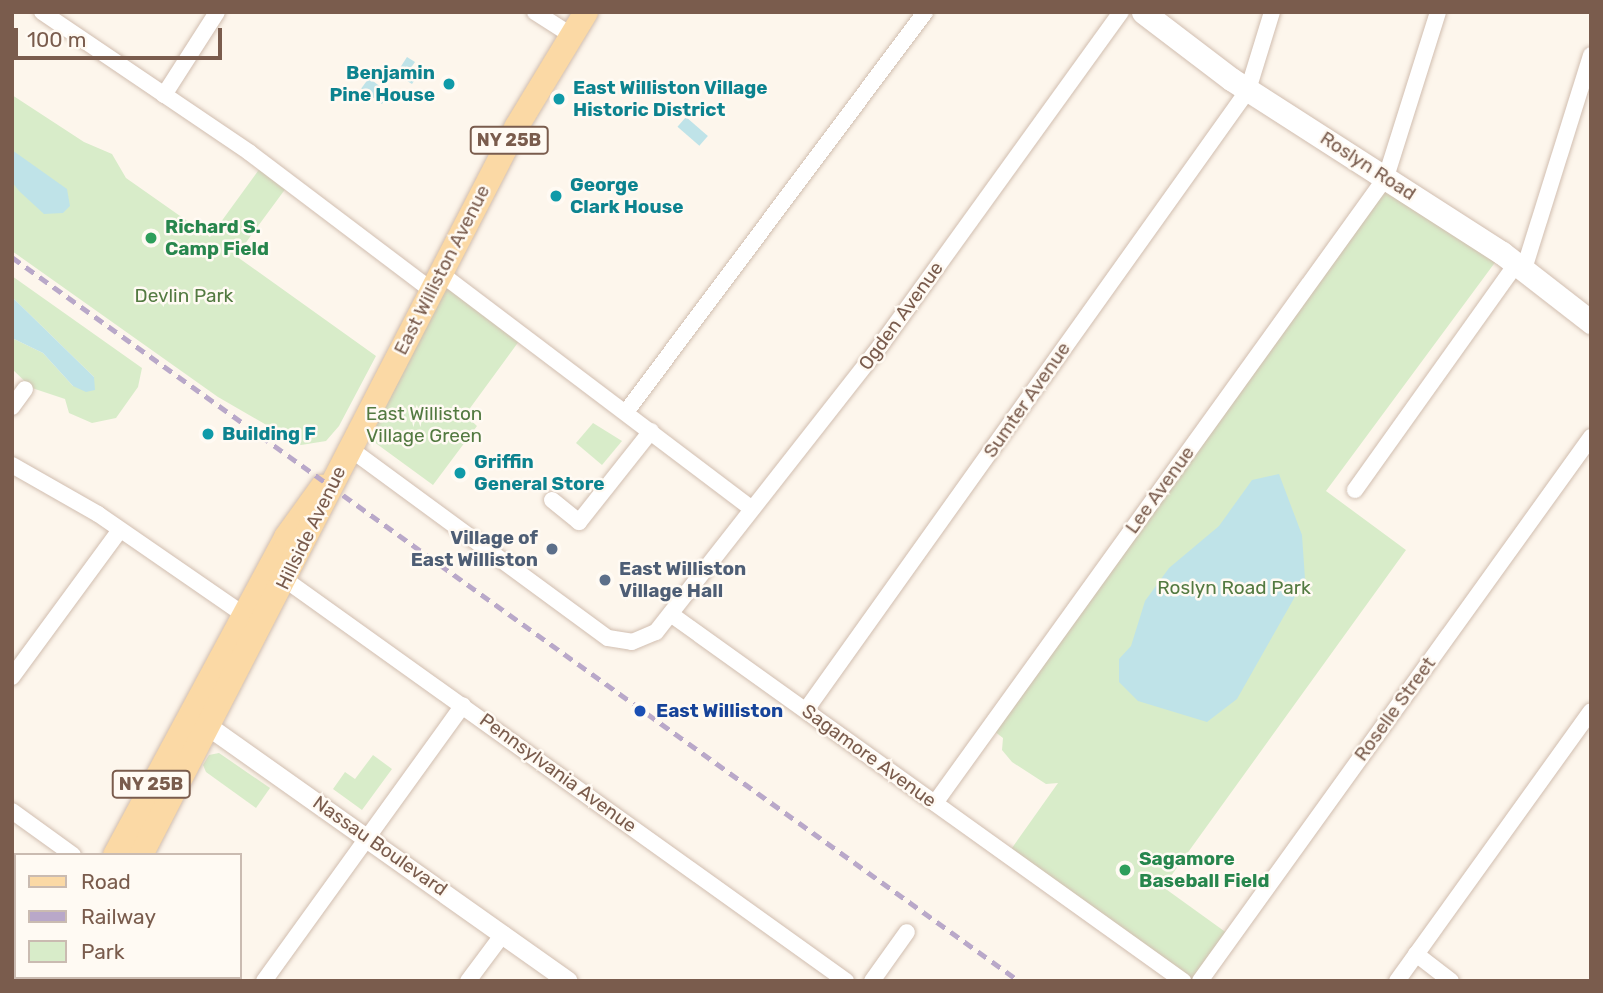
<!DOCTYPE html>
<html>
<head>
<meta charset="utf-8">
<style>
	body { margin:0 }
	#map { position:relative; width:1603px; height:993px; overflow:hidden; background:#fdf6ec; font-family:Rubik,sans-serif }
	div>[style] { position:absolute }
	.green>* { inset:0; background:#d8ecc9 }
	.water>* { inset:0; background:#bfe3e8; transform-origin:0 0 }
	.roads { filter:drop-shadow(0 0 2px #d1beb0) drop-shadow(0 0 2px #d1beb0) }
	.minor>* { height:16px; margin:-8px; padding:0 8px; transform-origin:8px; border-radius:8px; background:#fff }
	.tertiary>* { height:19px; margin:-9.5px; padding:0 9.5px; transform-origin:9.5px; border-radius:9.5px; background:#fff }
	.secondary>* { height:23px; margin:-11.5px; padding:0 11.5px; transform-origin:11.5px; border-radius:11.5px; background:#fff }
	.primary>* { height:24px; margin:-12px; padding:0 12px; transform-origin:12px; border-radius:12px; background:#fbd9a5 }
	.rail>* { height:4.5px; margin-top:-2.25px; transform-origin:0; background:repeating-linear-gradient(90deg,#b9a8c9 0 10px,transparent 0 17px) }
	.dots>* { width:19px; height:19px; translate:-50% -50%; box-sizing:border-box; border:4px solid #fffaf3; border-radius:50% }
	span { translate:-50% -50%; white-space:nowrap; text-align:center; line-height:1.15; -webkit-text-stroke:5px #fffaf3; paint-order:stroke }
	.shield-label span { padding:2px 5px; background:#fffaf3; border:2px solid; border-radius:5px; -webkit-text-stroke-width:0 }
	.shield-label { font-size:18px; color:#7a5c4d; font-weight:700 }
	.culture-label { font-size:19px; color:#0d838f; font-weight:700 }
	.right { translate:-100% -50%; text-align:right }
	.left { translate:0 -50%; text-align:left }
	.street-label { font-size:19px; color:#7a5c4d }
	.leisure-label { font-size:19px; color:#27864d; font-weight:700 }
	.park-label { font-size:19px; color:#537a41 }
	.service-label { font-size:19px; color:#4e5e75; font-weight:700 }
	.transit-label { font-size:19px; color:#164399; font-weight:700 }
	.frame { position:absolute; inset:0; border:14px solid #7a5c4d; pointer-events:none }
	.legend { position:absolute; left:14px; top:853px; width:228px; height:126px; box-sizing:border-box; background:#fffaf3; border:2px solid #cabbb1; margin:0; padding:9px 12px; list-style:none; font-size:21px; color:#7a5c4d }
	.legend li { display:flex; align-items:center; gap:14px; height:35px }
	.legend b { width:35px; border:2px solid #cabbb1 }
	.scale { position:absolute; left:14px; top:28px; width:208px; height:32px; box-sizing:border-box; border:4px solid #7a5c4d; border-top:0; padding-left:9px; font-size:21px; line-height:24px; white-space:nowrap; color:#7a5c4d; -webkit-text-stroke:5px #fffaf3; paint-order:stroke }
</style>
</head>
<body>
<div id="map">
	<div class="green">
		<div style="clip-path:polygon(12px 95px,84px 142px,112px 154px,126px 178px,210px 237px,263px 164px,289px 184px,236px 256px,376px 356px,339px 426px,326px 441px,301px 445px,218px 397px,12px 251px)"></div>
		<div style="clip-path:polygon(1386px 178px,1502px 253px,1326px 491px,1406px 550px,1163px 887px,1231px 936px,1198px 981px,1186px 981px,1007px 855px,1058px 783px,1046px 784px,1012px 762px,1002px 750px,1003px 738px,989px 727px)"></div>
		<div style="clip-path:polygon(12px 276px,142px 368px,138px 387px,116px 418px,92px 423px,69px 413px,65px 399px,32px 388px,12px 369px,12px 338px,43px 353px,73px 386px,94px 377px,12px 297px)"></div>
		<div style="clip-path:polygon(448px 281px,522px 337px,465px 415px,477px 426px,433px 485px,370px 439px)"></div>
		<div style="clip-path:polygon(593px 423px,622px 441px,602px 465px,576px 443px)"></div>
		<div style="clip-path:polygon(219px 753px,270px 788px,256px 808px,206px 772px,203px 765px,209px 755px)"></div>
		<div style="clip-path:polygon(373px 755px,392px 769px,362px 810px,333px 789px,345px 772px,355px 779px)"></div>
	</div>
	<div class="water">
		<div style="clip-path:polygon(407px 57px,415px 62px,408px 72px,416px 78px,412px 84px,396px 74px)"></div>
		<div style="left:369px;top:78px;width:26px;height:13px;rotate:37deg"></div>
		<div style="left:686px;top:117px;width:29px;height:13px;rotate:41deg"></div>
		<div style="clip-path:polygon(12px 150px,67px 189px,70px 206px,63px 213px,44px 214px,19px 191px,12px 182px)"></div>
		<div style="clip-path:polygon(12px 297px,94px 377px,95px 390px,86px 392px,73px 386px,43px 353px,12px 338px)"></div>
		<div style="clip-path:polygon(1279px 474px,1302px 535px,1305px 579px,1237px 699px,1207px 722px,1138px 701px,1119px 682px,1119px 659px,1131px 646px,1145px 601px,1169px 568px,1219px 526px,1252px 480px)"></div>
	</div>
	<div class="roads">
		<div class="minor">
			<div style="left:42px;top:12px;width:251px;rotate:34.1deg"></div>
			<div style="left:250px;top:153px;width:227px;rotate:37.1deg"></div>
			<div style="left:535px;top:12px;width:43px;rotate:32.6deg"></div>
			<div style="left:164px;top:95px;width:98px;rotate:-57.4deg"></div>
			<div style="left:1524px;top:269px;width:224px;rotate:-72.6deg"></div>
			<div style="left:440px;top:273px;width:391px;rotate:37.1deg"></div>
			<div style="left:12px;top:407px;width:22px;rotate:-54deg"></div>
			<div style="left:626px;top:412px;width:499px;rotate:-53.2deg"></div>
			<div style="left:349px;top:448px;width:321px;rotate:36.3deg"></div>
			<div style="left:608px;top:638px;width:24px;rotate:9deg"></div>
			<div style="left:632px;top:642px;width:26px;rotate:-23deg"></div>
			<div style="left:656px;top:632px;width:355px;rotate:-51.9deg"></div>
			<div style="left:875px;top:353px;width:420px;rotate:-54.2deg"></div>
			<div style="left:12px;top:465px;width:99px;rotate:29.7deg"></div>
			<div style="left:98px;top:514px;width:185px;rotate:34.6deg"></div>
			<div style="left:1355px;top:490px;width:277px;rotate:-54.5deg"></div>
			<div style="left:552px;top:500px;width:35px;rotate:39deg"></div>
			<div style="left:579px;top:522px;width:116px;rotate:-51.6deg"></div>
			<div style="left:276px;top:573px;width:701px;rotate:35.59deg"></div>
			<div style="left:672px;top:615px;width:629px;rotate:35.61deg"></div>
			<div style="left:12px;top:677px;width:182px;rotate:-53.7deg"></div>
			<div style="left:806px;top:710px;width:761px;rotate:-54.51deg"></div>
			<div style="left:1248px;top:90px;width:82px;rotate:-72.9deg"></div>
			<div style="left:935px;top:803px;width:772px;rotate:-54.23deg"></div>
			<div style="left:1386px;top:177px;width:173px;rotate:-72.5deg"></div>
			<div style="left:12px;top:811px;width:75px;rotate:35.8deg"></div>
			<div style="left:1416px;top:954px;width:44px;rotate:37.6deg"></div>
			<div style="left:264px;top:981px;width:340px;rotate:-54.2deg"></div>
			<div style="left:468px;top:981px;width:59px;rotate:-53.3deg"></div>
			<div style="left:872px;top:981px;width:60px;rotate:-54.5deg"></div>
			<div style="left:1200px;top:981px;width:670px;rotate:-54.29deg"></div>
			<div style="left:1397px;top:981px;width:332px;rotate:-54.3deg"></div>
		</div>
		<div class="tertiary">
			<div style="left:198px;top:719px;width:453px;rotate:35.3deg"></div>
		</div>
		<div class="secondary">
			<div style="left:1143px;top:12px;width:111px;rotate:37.3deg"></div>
			<div style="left:1231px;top:79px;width:322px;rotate:32.7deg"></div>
			<div style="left:1502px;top:253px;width:113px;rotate:37.8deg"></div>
		</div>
		<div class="primary">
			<div style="left:115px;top:855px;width:361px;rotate:-61.7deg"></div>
			<div style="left:286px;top:537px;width:62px;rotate:-54.2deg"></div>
			<div style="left:141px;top:855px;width:820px;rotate:-62.72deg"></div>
			<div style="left:517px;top:126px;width:133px;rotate:-58.8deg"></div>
			<div style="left:63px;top:981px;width:4px;rotate:-63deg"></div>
			<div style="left:88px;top:981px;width:4px;rotate:-76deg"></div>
		</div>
	</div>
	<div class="rail">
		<div style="left:12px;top:257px;width:1240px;rotate:35.71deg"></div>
	</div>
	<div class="dots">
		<div style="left:449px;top:84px;background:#0f9aa8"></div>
		<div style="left:559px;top:99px;background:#0f9aa8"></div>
		<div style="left:556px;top:196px;background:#0f9aa8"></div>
		<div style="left:151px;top:238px;background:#2e9e5b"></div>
		<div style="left:208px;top:434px;background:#0f9aa8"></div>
		<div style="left:460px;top:473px;background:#0f9aa8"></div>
		<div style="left:552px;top:549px;background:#5c6f8a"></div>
		<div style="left:605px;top:580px;background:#5c6f8a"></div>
		<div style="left:640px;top:711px;background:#1a4fb4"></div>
		<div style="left:1125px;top:870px;background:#2e9e5b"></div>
	</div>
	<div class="shield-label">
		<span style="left:509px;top:140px">NY 25B</span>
		<span style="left:151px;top:784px">NY 25B</span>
	</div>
	<div class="culture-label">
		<span class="right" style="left:435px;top:84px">Benjamin<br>Pine House</span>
		<span class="left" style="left:573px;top:99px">East Williston Village<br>Historic District</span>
		<span class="left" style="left:570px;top:196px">George<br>Clark House</span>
		<span class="left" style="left:222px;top:434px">Building F</span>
		<span class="left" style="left:474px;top:473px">Griffin<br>General Store</span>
	</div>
	<div class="street-label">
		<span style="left:1368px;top:166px;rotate:33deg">Roslyn Road</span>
		<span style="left:442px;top:270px;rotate:-63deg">East Williston Avenue</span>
		<span style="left:901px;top:316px;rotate:-54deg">Ogden Avenue</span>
		<span style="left:1027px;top:400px;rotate:-55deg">Sumter Avenue</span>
		<span style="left:1160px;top:490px;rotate:-54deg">Lee Avenue</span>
		<span style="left:311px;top:528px;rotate:-64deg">Hillside Avenue</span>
		<span style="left:1395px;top:709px;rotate:-54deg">Roselle Street</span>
		<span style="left:869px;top:756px;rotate:36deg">Sagamore Avenue</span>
		<span style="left:558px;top:773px;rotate:36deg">Pennsylvania Avenue</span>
		<span style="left:380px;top:846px;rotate:35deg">Nassau Boulevard</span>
	</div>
	<div class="leisure-label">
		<span class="left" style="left:165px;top:238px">Richard S.<br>Camp Field</span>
		<span class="left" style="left:1139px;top:870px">Sagamore<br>Baseball Field</span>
	</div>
	<div class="park-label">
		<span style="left:184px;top:296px">Devlin Park</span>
		<span style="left:424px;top:425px">East Williston<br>Village Green</span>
		<span style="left:1234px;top:588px">Roslyn Road Park</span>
	</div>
	<div class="service-label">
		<span class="right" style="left:538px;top:549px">Village of<br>East Williston</span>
		<span class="left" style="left:619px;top:580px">East Williston<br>Village Hall</span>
	</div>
	<div class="transit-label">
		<span class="left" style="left:656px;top:711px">East Williston</span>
	</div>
	<div class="frame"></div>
	<ul class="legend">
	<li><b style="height:9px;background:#fbd9a5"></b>Road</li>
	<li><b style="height:9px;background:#b9a8c9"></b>Railway</li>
	<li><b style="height:19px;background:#d8ecc9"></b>Park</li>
	</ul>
	<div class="scale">100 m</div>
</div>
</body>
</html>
